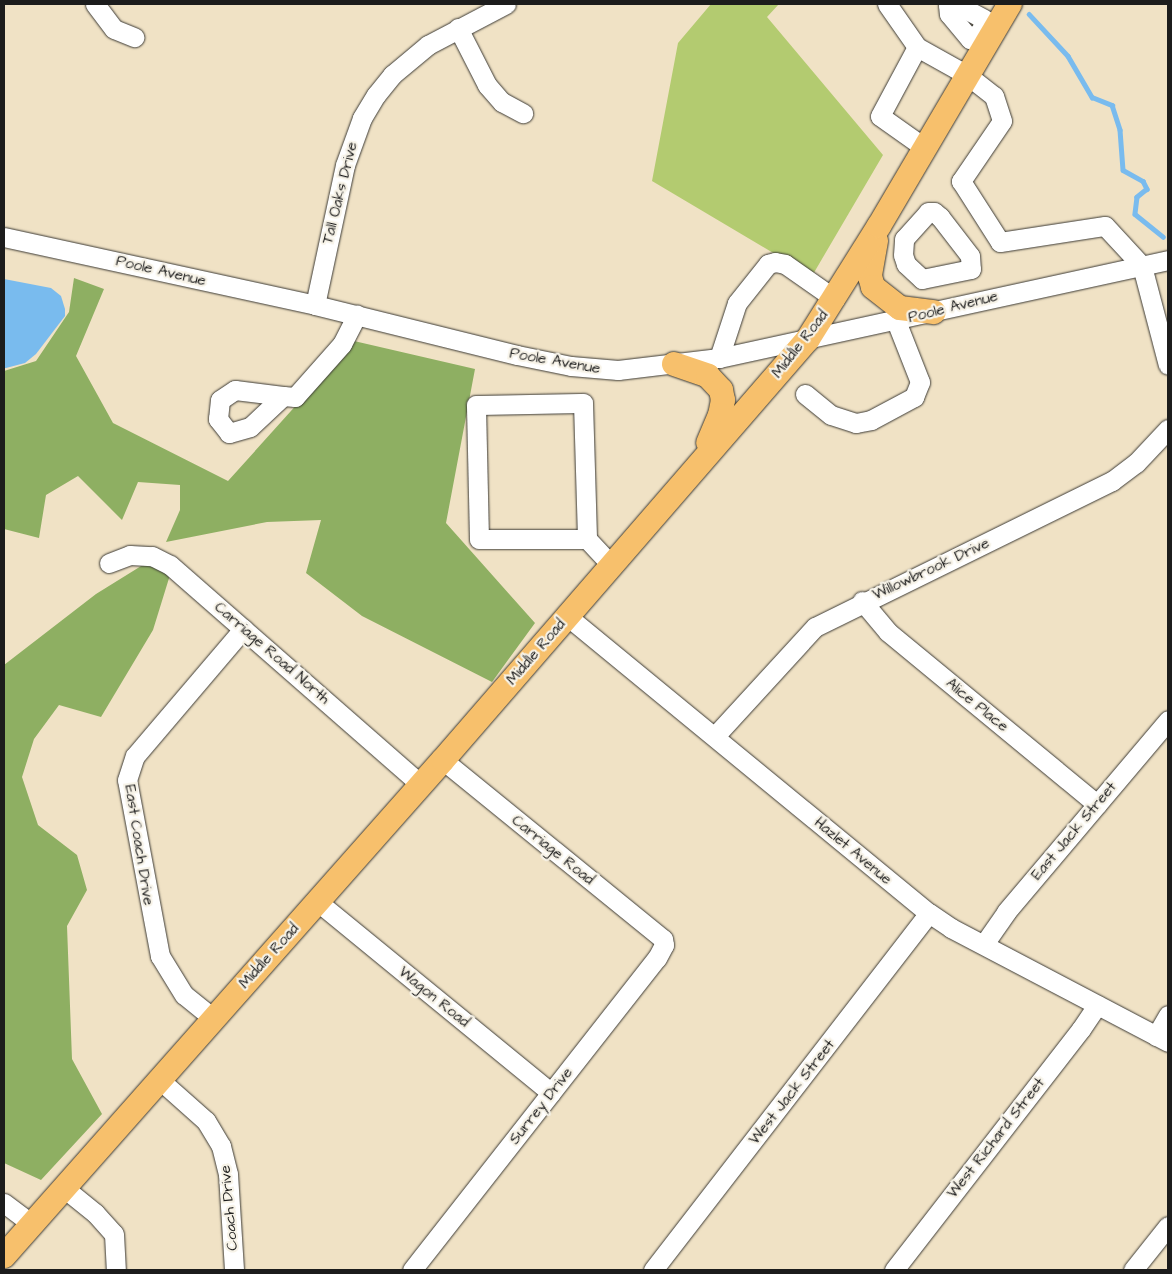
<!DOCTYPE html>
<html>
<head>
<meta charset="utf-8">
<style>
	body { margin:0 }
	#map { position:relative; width:1172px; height:1274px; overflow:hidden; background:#f0e2c5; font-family:"Architects Daughter",sans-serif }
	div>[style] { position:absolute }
	.green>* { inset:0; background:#b3cb70 }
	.forest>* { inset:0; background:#8eaf62 }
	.water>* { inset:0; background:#79bbee }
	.stream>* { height:4.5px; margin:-2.25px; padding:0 2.25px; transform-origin:2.25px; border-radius:2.25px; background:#79bbee }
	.roads { filter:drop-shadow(0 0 1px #3c3a35) drop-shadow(0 0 1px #3c3a35) }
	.minor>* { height:19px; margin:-9.5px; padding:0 9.5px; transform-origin:9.5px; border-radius:9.5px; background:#fff }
	.major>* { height:24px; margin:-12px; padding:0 12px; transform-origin:12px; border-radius:12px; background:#f7c06c }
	span { translate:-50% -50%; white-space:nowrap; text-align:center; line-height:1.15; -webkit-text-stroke:4.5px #f7f3e8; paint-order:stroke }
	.street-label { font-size:15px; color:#1c1c1c }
	.frame { position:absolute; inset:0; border:5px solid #1c1c1c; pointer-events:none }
</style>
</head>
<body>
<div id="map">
	<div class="green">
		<div style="clip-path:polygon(711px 4px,779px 4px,767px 17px,883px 155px,812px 276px,652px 181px,678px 43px)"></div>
	</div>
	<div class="forest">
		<div style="clip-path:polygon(74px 278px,104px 289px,76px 356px,113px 423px,228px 481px,354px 341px,475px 369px,446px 523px,535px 623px,492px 682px,362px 616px,306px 573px,321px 520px,267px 522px,166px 542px,180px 510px,180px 485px,138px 482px,122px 520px,78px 476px,46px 495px,39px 538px,4px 529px,4px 371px,36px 361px,69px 312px)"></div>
		<div style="clip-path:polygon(146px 563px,170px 575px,153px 630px,101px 717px,59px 705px,34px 739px,22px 777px,38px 825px,77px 855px,87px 890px,67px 926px,72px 1059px,102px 1114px,41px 1180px,4px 1163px,4px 665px,96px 594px)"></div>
	</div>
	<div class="water">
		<div style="clip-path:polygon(4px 279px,51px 288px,61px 296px,65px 309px,65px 316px,36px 354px,25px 363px,6px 368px,4px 368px)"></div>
	</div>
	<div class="stream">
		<div style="left:1029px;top:14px;width:57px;rotate:47.1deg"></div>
		<div style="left:1068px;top:56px;width:48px;rotate:59.7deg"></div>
		<div style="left:1092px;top:97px;width:22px;rotate:22deg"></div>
		<div style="left:1112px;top:105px;width:26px;rotate:72deg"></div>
		<div style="left:1120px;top:130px;width:40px;rotate:85.7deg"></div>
		<div style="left:1123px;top:170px;width:23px;rotate:29deg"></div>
		<div style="left:1143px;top:181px;width:9px;rotate:63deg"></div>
		<div style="left:1147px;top:189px;width:13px;rotate:141deg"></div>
		<div style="left:1137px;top:197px;width:17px;rotate:97deg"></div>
		<div style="left:1135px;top:214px;width:36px;rotate:39deg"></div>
	</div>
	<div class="roads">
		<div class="minor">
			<div style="left:95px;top:4px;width:31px;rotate:53deg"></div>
			<div style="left:114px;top:29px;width:22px;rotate:22deg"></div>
			<div style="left:887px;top:4px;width:52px;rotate:55.1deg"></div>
			<div style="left:955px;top:4px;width:7px;rotate:172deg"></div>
			<div style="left:948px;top:5px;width:9px;rotate:84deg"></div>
			<div style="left:949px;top:14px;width:33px;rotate:50deg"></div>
			<div style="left:970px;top:39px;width:14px;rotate:-36deg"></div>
			<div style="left:981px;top:31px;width:12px;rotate:-76deg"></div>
			<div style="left:984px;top:19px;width:32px;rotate:-152deg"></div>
			<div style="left:458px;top:28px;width:64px;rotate:63deg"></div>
			<div style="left:487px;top:85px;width:23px;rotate:49deg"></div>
			<div style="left:502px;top:102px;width:24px;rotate:28deg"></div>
			<div style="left:925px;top:148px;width:55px;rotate:-144.6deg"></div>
			<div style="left:880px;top:116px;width:78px;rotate:-61.8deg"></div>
			<div style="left:917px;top:47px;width:57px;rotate:29.2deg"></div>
			<div style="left:967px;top:75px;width:34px;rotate:38deg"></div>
			<div style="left:994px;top:96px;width:26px;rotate:72deg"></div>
			<div style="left:1002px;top:121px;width:73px;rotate:124.3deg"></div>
			<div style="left:961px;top:181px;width:72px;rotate:57.4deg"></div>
			<div style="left:1000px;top:242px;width:106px;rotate:-8.7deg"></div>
			<div style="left:1105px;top:226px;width:54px;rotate:47.2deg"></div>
			<div style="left:1142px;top:266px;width:102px;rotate:75.3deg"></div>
			<div style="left:928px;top:212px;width:6px"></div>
			<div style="left:934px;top:212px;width:8px;rotate:40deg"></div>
			<div style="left:940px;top:217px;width:49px;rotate:52.4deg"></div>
			<div style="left:970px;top:256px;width:13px;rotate:86deg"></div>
			<div style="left:971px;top:269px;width:50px;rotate:168.5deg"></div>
			<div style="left:922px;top:279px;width:22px;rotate:-137deg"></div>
			<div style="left:906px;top:264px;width:9px;rotate:-108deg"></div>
			<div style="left:903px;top:255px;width:16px;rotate:-86deg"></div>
			<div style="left:904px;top:239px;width:36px;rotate:-48deg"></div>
			<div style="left:4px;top:237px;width:318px;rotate:12.3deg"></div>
			<div style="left:315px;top:305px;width:208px;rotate:13.9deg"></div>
			<div style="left:517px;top:355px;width:55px;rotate:11.5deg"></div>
			<div style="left:571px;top:366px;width:47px;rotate:4.9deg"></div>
			<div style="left:618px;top:370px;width:102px;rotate:-6.8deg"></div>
			<div style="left:719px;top:358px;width:460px;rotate:-12.3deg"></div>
			<div style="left:315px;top:305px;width:143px;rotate:-77.9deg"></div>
			<div style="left:345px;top:165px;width:50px;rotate:-70.1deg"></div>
			<div style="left:362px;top:118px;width:27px;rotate:-59deg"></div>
			<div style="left:376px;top:95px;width:26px;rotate:-51deg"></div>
			<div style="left:392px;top:75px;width:47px;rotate:-39.8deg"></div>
			<div style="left:428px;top:45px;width:88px;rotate:-27.7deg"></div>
			<div style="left:719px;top:358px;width:58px;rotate:-71.9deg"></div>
			<div style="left:737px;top:303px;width:50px;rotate:-51.5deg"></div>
			<div style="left:768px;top:264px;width:7px;rotate:-16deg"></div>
			<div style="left:775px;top:262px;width:10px;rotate:11deg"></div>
			<div style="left:785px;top:264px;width:61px;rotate:35deg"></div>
			<div style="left:805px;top:394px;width:33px;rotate:39deg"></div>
			<div style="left:831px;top:415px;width:26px;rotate:18deg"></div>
			<div style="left:856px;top:423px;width:15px;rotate:-11deg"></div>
			<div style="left:871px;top:420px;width:49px;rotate:-28.1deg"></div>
			<div style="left:914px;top:397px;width:16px;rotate:-68deg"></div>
			<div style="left:920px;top:382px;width:66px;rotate:-111.5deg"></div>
			<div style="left:283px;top:396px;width:45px;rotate:136.8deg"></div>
			<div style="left:250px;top:427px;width:22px;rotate:164deg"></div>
			<div style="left:229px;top:433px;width:18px;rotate:-128deg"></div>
			<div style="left:218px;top:419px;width:19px;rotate:-84deg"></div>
			<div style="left:220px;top:400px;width:18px;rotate:-34deg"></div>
			<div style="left:235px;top:390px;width:48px;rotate:7.1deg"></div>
			<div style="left:283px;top:396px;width:12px;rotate:5deg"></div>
			<div style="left:295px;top:397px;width:71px;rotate:-48.4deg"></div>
			<div style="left:342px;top:344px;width:33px;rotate:-63deg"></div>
			<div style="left:587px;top:539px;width:108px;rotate:180deg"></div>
			<div style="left:479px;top:539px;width:134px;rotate:-91.3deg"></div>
			<div style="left:476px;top:405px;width:107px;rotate:-1.1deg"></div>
			<div style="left:583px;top:403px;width:136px;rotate:88.3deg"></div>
			<div style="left:587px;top:539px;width:37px;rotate:47deg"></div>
			<div style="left:109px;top:563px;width:22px;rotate:-21deg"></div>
			<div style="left:130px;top:555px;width:22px;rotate:3deg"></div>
			<div style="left:152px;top:556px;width:20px;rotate:27deg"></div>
			<div style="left:170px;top:565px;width:334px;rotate:41.2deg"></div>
			<div style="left:862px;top:601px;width:40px;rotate:50deg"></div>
			<div style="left:888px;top:632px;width:271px;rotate:39.5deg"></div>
			<div style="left:567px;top:616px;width:468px;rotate:39.4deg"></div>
			<div style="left:929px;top:913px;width:27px;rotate:34deg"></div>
			<div style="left:951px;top:928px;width:245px;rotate:27.7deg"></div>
			<div style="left:715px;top:736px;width:148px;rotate:-47.5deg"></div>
			<div style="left:815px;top:627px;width:331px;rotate:-26.2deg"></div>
			<div style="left:1112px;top:481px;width:30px;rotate:-37deg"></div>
			<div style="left:1136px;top:463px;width:47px;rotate:-46.7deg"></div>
			<div style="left:318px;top:902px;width:301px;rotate:39.3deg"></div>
			<div style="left:984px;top:944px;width:39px;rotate:-55deg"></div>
			<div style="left:1006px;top:912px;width:251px;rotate:-49.8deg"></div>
			<div style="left:214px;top:1019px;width:38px;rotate:-141deg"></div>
			<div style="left:184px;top:995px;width:46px;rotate:-121.6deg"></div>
			<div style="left:160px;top:956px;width:179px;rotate:-100.6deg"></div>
			<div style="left:127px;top:780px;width:25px;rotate:-72deg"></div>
			<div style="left:135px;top:756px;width:167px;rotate:-49.6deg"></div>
			<div style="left:1156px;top:1036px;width:24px;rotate:-60deg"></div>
			<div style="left:161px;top:1081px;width:60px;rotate:41.6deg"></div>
			<div style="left:206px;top:1121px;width:29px;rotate:59deg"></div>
			<div style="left:221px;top:1146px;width:29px;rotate:76deg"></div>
			<div style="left:228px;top:1174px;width:96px;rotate:86.4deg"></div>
			<div style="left:64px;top:1188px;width:40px;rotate:39deg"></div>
			<div style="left:95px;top:1213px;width:28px;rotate:48deg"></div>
			<div style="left:114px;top:1234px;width:36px;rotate:87deg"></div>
			<div style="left:4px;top:1203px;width:35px;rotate:37deg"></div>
			<div style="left:412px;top:1270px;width:397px;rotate:-51.9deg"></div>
			<div style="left:657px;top:958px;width:15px;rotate:-62deg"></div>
			<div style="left:664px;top:945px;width:6px;rotate:-99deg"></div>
			<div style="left:663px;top:939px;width:284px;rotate:-140.9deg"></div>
			<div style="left:653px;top:1270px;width:451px;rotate:-52.3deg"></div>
			<div style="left:894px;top:1270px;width:305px;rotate:-52.2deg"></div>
			<div style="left:1081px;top:1029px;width:29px;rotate:-56deg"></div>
			<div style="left:1133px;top:1270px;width:56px;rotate:-51.5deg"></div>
		</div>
		<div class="major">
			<div style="left:876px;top:241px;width:36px;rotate:100deg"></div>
			<div style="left:870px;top:276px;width:11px;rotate:75deg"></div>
			<div style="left:873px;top:287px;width:34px;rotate:38deg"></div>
			<div style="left:900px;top:308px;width:34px;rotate:7deg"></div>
			<div style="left:674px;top:364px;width:36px;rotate:19deg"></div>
			<div style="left:708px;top:376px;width:19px;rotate:47deg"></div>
			<div style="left:721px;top:390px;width:10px;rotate:79deg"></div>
			<div style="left:723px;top:400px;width:15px;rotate:101deg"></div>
			<div style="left:720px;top:415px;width:30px;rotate:113deg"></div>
			<div style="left:4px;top:1256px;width:662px;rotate:-48.49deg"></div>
			<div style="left:443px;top:760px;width:557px;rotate:-49.08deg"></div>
			<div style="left:808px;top:339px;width:133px;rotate:-57.9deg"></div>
			<div style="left:879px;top:226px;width:258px;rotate:-59.5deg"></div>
		</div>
	</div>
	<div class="street-label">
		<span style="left:340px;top:193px;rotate:-76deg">Tall Oaks Drive</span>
		<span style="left:161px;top:271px;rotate:13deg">Poole Avenue</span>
		<span style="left:953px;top:307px;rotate:-14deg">Poole Avenue</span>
		<span style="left:800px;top:344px;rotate:-52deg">Middle Road</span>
		<span style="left:555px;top:361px;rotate:10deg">Poole Avenue</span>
		<span style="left:931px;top:569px;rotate:-25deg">Willowbrook Drive</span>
		<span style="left:536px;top:652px;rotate:-49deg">Middle Road</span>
		<span style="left:272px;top:653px;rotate:41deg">Carriage Road North</span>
		<span style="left:977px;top:705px;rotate:39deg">Alice Place</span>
		<span style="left:1074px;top:831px;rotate:-50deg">East Jack Street</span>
		<span style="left:139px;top:845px;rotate:81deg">East Coach Drive</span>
		<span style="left:553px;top:850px;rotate:39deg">Carriage Road</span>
		<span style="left:853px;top:851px;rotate:40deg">Hazlet Avenue</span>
		<span style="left:269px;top:956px;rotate:-48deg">Middle Road</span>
		<span style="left:434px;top:997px;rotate:39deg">Wagon Road</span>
		<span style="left:792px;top:1092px;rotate:-52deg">West Jack Street</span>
		<span style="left:541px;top:1106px;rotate:-52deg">Surrey Drive</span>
		<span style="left:996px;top:1138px;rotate:-52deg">West Richard Street</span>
		<span style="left:229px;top:1208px;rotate:-95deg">Coach Drive</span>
	</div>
	<div class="frame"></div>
</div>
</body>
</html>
